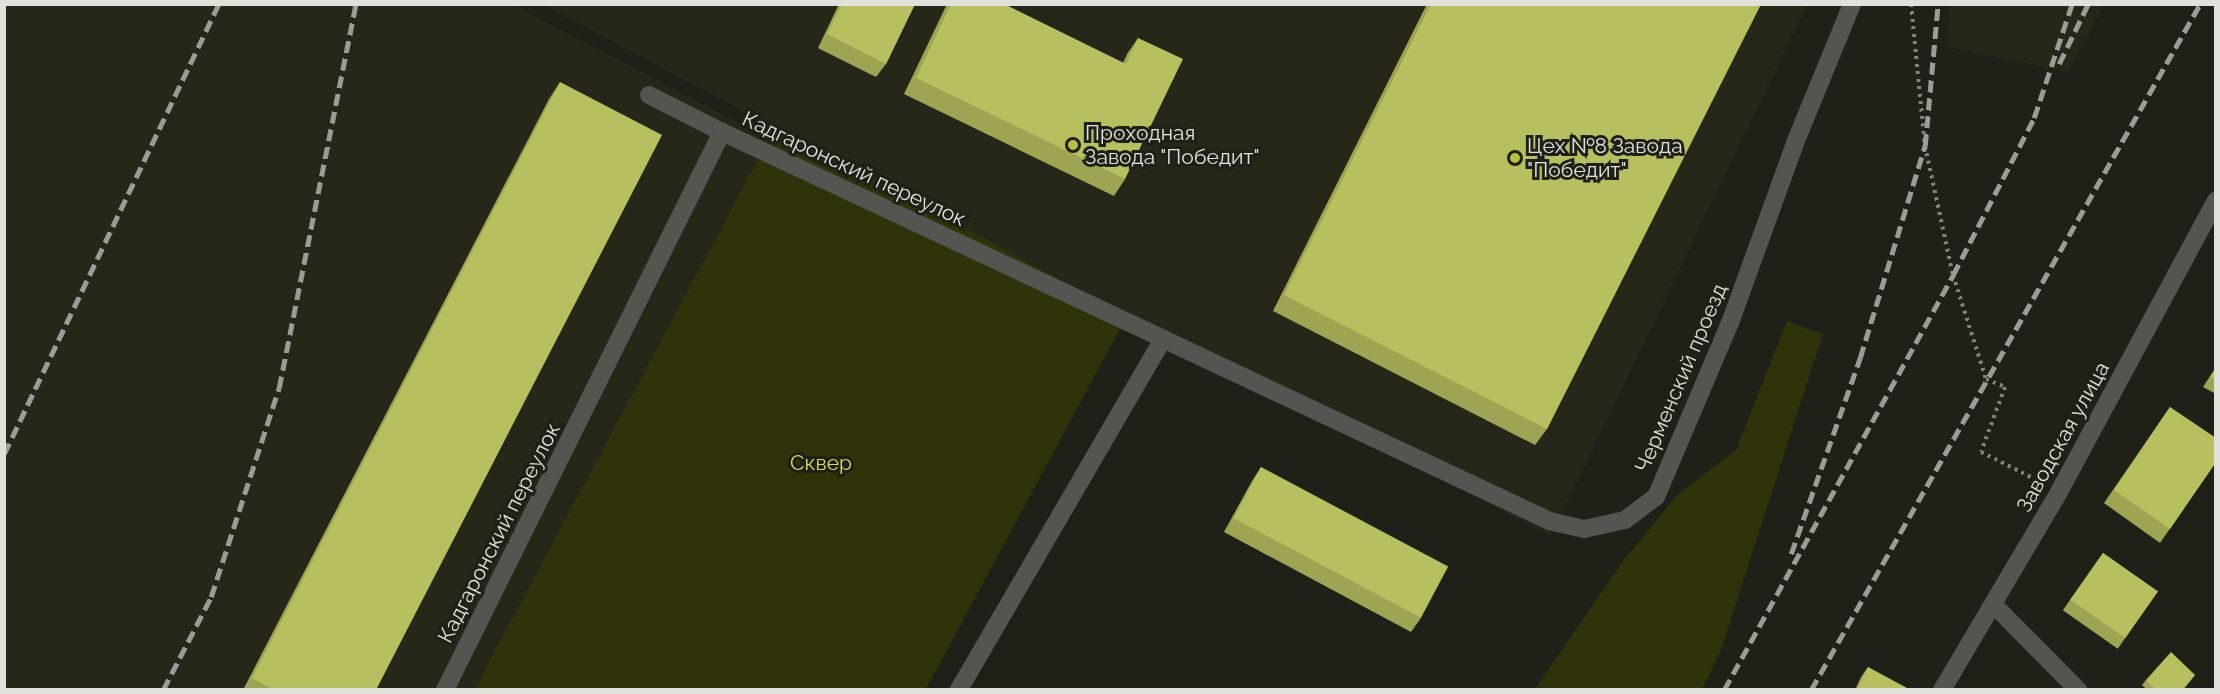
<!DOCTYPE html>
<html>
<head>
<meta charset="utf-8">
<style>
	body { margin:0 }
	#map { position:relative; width:2220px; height:694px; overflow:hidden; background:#1f2018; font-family:Raleway,sans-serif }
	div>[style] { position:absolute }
	.built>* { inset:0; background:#262719 }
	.green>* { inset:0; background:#303209 }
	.path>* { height:4px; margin-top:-2px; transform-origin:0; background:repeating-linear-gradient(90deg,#82837c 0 3px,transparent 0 7.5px) }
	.lane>* { height:18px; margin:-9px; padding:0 9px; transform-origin:9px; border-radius:9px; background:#545450 }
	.street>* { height:18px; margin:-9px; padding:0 9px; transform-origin:9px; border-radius:9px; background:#545450 }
	.rail>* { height:4.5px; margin-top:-2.25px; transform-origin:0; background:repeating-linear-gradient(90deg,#9b9c96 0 12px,transparent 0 18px) }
	.wall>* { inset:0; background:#9ea451; transform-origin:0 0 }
	.building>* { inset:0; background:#b8bf5e; transform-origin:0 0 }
	.dots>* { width:16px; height:16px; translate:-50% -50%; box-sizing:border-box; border:3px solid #1f2018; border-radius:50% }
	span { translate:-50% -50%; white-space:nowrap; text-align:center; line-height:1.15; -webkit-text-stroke:6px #1f2018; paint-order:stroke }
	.poi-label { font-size:21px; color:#e0e1db }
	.left { translate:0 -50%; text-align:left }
	.street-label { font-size:21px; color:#e0e1db }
	.park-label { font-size:21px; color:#d5dd5d }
	.frame { position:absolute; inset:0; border:6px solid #e0e1db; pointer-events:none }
</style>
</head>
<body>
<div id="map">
	<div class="built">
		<div style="clip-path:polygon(4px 5px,514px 5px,771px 140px,475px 689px,5px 689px)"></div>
		<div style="clip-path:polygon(544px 5px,1807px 5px,1551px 536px,1127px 316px)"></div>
		<div style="clip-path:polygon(1950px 5px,1950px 4px,2104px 5px,2068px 72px,1947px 47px)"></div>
	</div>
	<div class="green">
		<div style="clip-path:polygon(776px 126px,1127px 316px,926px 689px,474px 690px)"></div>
		<div style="clip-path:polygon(1787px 321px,1823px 334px,1719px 656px,1702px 689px,1535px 689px,1622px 562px,1678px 494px,1736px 450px)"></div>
	</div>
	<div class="path">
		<div style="left:1911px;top:4px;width:143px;rotate:84.4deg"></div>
		<div style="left:1925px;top:146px;width:132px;rotate:77.8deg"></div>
		<div style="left:1953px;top:275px;width:109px;rotate:72.4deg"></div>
		<div style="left:1986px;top:379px;width:21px;rotate:23deg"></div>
		<div style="left:2005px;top:387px;width:69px;rotate:110.3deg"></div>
		<div style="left:1981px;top:452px;width:60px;rotate:26.6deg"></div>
	</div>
	<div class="lane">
		<div style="left:649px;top:95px;width:82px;rotate:26.9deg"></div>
	</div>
	<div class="street">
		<div style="left:1163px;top:339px;width:427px;rotate:25.2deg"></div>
		<div style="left:1549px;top:521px;width:36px;rotate:13deg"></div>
		<div style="left:1584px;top:529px;width:42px;rotate:-12.4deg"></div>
		<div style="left:1625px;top:520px;width:39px;rotate:-37deg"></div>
		<div style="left:1656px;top:497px;width:189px;rotate:-67deg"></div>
		<div style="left:1730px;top:323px;width:191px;rotate:-70.1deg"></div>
		<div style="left:1795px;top:143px;width:150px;rotate:-67.7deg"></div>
		<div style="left:1994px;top:605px;width:120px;rotate:45.3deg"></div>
		<div style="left:445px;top:690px;width:623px;rotate:-63.6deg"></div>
		<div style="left:722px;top:132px;width:487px;rotate:25.1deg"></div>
		<div style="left:1163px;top:339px;width:406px;rotate:120.2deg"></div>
		<div style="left:1942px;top:690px;width:230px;rotate:-59.4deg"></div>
		<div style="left:2059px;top:492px;width:331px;rotate:-61.7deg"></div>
	</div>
	<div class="rail">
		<div style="left:2059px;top:64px;width:67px;rotate:-64.2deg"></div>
		<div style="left:4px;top:454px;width:499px;rotate:-64.5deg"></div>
		<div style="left:1791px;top:554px;width:208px;rotate:-70.6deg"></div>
		<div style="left:1860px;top:358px;width:222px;rotate:-73deg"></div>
		<div style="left:1925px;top:146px;width:143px;rotate:-84.8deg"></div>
		<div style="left:163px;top:690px;width:105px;rotate:-62.7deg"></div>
		<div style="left:211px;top:597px;width:220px;rotate:-72deg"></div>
		<div style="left:279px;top:388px;width:392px;rotate:-78.7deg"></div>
		<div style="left:1724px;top:690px;width:474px;rotate:-61.1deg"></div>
		<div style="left:1953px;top:275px;width:177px;rotate:-62.7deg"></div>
		<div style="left:2034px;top:118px;width:120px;rotate:-71.6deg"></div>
		<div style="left:1811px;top:690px;width:789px;rotate:-60.44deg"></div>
	</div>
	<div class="wall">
		<div style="clip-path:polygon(839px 4px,915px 4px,886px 64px,876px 77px,818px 48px)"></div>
		<div style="clip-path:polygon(947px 4px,1004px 4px,1123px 63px,1127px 54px,1138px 38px,1125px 179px,1114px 196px,904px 94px)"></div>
		<div style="clip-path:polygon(1427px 4px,1761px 4px,1547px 429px,1535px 445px,1273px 311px)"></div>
		<div style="clip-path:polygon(560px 82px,376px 690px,243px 690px,549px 99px)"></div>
		<div style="clip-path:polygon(2216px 367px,2216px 394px,2203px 387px)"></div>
		<div style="clip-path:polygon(2170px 407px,2216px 462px,2160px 543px,2104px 503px)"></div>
		<div style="clip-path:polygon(1261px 467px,1421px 618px,1411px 632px,1224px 532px,1252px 481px)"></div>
		<div style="left:2103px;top:553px;width:67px;height:70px;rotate:35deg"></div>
		<div style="clip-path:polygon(1868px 667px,1907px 690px,1855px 690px,1861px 677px)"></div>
		<div style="clip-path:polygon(2195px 675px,2183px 690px,2147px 690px,2142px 685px,2146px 680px)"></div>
	</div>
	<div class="building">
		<div style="clip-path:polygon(842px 4px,915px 4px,886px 64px,827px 34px)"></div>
		<div style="clip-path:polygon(951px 4px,1004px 4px,1126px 64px,1138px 38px,1183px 59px,1125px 179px,916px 78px)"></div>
		<div style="clip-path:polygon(1431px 4px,1761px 4px,1547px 429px,1284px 295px)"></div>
		<div style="clip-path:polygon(560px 82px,662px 135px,376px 690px,274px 690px,252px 678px)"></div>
		<div style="clip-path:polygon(2216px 368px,2216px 380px,2210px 377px)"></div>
		<div style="clip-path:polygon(2170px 407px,2216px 438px,2216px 462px,2170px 529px,2114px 490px)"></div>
		<div style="left:1261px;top:467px;width:212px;height:58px;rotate:28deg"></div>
		<div style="left:2103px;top:553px;width:67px;height:57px;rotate:35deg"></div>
		<div style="clip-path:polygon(2171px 652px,2195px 675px,2182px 690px,2156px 690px,2146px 680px)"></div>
		<div style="clip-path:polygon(1868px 667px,1907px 688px,1907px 690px,1857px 690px)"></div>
	</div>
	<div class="dots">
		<div style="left:1073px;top:145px;background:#b9c046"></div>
		<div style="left:1515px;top:158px;background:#b9c046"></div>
	</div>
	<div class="poi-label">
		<span class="left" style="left:1085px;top:145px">Проходная<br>Завода "Победит"</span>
		<span class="left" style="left:1527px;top:158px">Цех №8 Завода<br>"Победит"</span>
	</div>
	<div class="street-label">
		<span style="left:854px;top:169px;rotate:25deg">Кадгаронский переулок</span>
		<span style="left:1681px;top:378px;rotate:-67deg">Черменский проезд</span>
		<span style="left:2063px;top:437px;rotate:-61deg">Заводская улица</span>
		<span style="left:499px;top:533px;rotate:-63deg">Кадгаронский переулок</span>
	</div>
	<div class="park-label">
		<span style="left:821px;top:463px">Сквер</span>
	</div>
	<div class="frame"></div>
</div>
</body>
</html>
